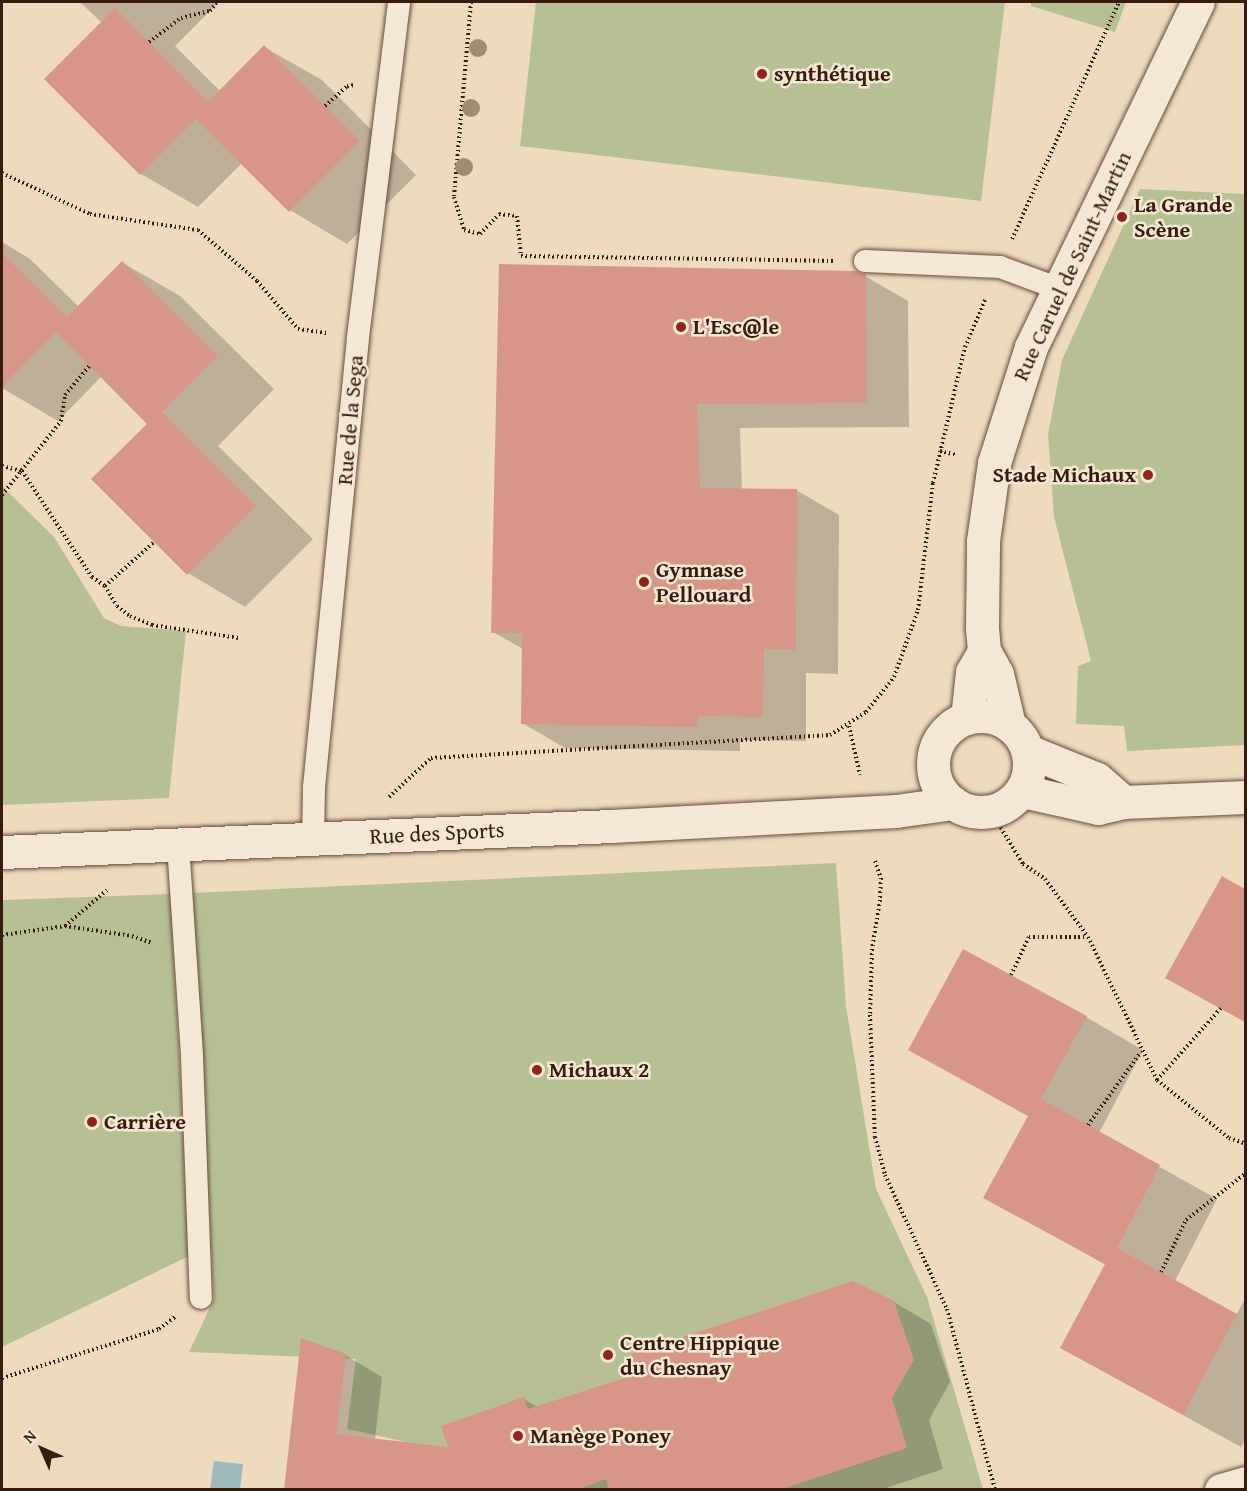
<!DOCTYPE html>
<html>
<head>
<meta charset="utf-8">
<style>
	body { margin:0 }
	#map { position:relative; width:1247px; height:1491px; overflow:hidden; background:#eedbbe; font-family:"Gentium Book Plus",serif }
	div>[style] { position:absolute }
	.green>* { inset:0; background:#b7c093 }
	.water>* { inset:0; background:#9db9bb }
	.shadow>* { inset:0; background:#0003 }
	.building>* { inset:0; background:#d89688 }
	.path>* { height:4px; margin-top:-2px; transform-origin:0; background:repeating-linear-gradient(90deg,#391b0e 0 1.5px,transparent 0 4.5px) }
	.roads { filter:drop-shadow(0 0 2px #664b3a) drop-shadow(0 0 2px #664b3a) }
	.service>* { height:22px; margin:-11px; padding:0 11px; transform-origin:11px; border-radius:11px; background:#f4e8d5 }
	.minor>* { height:33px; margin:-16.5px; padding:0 16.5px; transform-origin:16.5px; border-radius:16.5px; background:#f4e8d5 }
	.tertiary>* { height:33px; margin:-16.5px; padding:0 16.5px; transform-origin:16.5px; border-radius:16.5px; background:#f4e8d5 }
	.secondary>* { height:33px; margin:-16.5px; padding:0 16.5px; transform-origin:16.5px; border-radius:16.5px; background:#f4e8d5 }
	.secondary>.ring { margin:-16.5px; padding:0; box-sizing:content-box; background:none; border:33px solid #f4e8d5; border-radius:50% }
	.trees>* { width:18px; height:18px; margin:-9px; border-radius:50%; background:#9f8d73 }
	.dots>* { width:16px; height:16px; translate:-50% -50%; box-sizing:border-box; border:3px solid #f4e8d5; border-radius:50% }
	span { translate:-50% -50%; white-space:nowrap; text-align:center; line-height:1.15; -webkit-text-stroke:5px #f4e8d5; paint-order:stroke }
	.poi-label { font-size:22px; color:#391b0e; font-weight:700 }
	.left { translate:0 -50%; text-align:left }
	.right { translate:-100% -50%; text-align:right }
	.street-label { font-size:22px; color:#391b0e }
	.frame { position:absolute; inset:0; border:3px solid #391b0e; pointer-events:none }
	.north { position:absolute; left:12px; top:1419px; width:60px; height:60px; -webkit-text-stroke:4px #f4e8d5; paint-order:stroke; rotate:315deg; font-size:16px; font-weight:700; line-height:24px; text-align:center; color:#391b0e }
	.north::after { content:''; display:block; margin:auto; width:21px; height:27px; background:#391b0e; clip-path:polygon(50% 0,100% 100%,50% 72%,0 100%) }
</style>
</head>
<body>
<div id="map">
	<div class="green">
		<div style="clip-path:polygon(536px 2px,1005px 2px,981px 201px,520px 146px)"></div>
		<div style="clip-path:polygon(1031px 2px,1126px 2px,1115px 32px,1031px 6px)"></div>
		<div style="clip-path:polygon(1140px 189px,1245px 194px,1245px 745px,1127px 751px,1124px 726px,1076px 724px,1078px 666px,1091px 661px,1054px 517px,1048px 434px,1062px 360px)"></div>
		<div style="clip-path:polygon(2px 486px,54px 537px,104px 618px,121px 626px,186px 631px,169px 798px,2px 805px)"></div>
		<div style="clip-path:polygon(836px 863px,846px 1006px,876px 1189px,927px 1297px,983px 1489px,400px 1489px,406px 1442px,347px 1429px,356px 1359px,189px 1352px,214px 1299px,192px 893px)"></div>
		<div style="clip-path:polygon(171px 894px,189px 1256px,2px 1347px,2px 900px)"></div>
	</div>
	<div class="water">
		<div style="clip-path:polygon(214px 1461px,243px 1464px,240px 1489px,210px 1489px)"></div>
	</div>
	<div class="shadow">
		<div style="clip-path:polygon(80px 2px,219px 2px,175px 46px,220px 91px,264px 47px,322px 80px,416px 175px,347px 244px,290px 210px,242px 163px,198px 207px,141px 174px,102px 23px)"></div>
		<div style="clip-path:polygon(2px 242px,30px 259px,79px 307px,123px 263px,180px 296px,274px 389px,218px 446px,313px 539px,245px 607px,188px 573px,149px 424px,102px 376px,58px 421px,2px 388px)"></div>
		<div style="clip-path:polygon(500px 266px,865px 276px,908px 301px,909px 427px,740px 428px,742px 490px,796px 490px,839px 515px,838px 674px,806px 673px,806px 741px,740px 740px,740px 751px,565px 748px,522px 723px,523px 649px,493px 632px)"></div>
		<div style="clip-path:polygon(1222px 878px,1246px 891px,1246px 1022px,1224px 1010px)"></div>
		<div style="clip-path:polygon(1086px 1017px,1143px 1050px,1099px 1133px,1217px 1199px,1175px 1281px,1236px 1315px,1246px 1297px,1246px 1438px,1241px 1447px,1119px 1380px,1106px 1265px,985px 1197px,1030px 1117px,910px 1050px)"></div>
		<div style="clip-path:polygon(894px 1302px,931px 1324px,950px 1382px,929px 1420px,943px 1469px,880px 1490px,285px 1490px,345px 1355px,382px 1377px,375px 1440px,450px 1449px,524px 1399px,539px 1408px)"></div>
	</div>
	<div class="building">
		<div style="clip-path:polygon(115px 8px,208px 102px,264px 45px,360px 141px,289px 212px,196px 119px,140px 175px,44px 79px)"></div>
		<div style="clip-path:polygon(2px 253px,67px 317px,122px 261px,218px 356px,162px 412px,256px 506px,187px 575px,91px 479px,147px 424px,56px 332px,2px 387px)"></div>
		<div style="clip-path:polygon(499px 264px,856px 271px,866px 275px,867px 403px,697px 404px,700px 488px,797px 489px,796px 650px,764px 649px,763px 717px,698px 716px,697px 727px,521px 724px,522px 633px,491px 633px)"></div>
		<div style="clip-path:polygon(1222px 876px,1245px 889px,1245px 1022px,1165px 978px)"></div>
		<div style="clip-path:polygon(963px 949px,1087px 1016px,1041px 1099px,1160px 1165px,1117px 1248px,1237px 1314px,1183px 1415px,1060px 1348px,1105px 1264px,983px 1198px,1028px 1116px,908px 1050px)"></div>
		<div style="clip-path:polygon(853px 1281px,894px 1301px,914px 1360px,892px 1398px,907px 1448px,779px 1490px,609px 1490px,606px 1479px,577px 1490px,284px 1490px,301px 1338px,346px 1354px,336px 1434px,448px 1447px,441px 1426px,524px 1397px,528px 1409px,637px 1374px,631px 1354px)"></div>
	</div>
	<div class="path">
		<div style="left:471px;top:2px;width:196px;rotate:95deg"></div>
		<div style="left:454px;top:197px;width:34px;rotate:73deg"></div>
		<div style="left:464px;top:230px;width:16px;rotate:14deg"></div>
		<div style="left:480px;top:234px;width:28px;rotate:-46deg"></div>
		<div style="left:499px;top:214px;width:18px;rotate:6deg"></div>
		<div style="left:517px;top:216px;width:40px;rotate:84.3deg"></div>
		<div style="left:521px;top:256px;width:314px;rotate:0.9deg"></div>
		<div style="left:149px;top:42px;width:40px;rotate:-37deg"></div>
		<div style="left:181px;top:18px;width:30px;rotate:-14deg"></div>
		<div style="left:210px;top:11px;width:11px;rotate:-52deg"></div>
		<div style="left:325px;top:106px;width:30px;rotate:-42deg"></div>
		<div style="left:347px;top:86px;width:8px;rotate:-7deg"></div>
		<div style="left:2px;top:173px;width:97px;rotate:25deg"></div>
		<div style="left:90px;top:214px;width:109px;rotate:8.4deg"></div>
		<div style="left:198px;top:230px;width:78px;rotate:40.8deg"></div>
		<div style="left:257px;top:281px;width:63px;rotate:49.5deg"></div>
		<div style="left:298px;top:329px;width:29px;rotate:8deg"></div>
		<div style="left:1012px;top:239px;width:260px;rotate:-65.7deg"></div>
		<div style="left:940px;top:451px;width:17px;rotate:13deg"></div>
		<div style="left:2px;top:466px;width:21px;rotate:14deg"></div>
		<div style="left:22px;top:471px;width:127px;rotate:56.6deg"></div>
		<div style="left:92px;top:577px;width:16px;rotate:35deg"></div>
		<div style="left:105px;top:586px;width:66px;rotate:-41.9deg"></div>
		<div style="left:2px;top:495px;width:95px;rotate:-51.4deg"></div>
		<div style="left:61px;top:421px;width:26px;rotate:-81deg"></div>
		<div style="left:65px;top:395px;width:38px;rotate:-50deg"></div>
		<div style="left:105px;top:586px;width:23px;rotate:59deg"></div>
		<div style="left:117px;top:606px;width:16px;rotate:38deg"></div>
		<div style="left:130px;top:616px;width:24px;rotate:22deg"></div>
		<div style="left:152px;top:625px;width:88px;rotate:8.5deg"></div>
		<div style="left:849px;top:726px;width:50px;rotate:77.3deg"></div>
		<div style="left:389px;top:797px;width:57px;rotate:-42.9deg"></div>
		<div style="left:431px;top:758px;width:400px;rotate:-3.3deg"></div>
		<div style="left:830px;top:735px;width:43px;rotate:-32.6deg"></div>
		<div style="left:866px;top:712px;width:45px;rotate:-51.3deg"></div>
		<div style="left:894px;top:677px;width:71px;rotate:-70.3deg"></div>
		<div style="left:918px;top:610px;width:128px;rotate:-83.3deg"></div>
		<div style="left:933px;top:483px;width:140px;rotate:-76.8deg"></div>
		<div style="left:965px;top:347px;width:53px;rotate:-66.8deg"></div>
		<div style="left:996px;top:820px;width:52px;rotate:58.5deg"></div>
		<div style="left:1023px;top:864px;width:27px;rotate:34deg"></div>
		<div style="left:1045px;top:879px;width:72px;rotate:53.4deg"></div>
		<div style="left:1088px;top:937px;width:159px;rotate:64.2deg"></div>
		<div style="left:1157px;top:1080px;width:92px;rotate:38.9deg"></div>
		<div style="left:1229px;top:1138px;width:18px;rotate:19deg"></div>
		<div style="left:875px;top:861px;width:18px;rotate:71deg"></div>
		<div style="left:881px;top:878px;width:22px;rotate:93deg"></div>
		<div style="left:880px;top:900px;width:50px;rotate:99.3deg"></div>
		<div style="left:872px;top:949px;width:66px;rotate:91.7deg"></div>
		<div style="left:870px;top:1015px;width:122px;rotate:87.7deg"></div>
		<div style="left:875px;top:1137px;width:39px;rotate:75deg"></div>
		<div style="left:885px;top:1175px;width:148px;rotate:65.2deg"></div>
		<div style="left:947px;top:1309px;width:187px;rotate:75.1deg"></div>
		<div style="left:65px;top:926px;width:68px;rotate:8.5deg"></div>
		<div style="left:132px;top:936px;width:21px;rotate:19deg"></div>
		<div style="left:2px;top:935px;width:64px;rotate:-8.1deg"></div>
		<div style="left:65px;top:926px;width:55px;rotate:-40.6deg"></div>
		<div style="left:1011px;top:975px;width:42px;rotate:-64.7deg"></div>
		<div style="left:1029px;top:937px;width:58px"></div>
		<div style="left:1157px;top:1080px;width:96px;rotate:-48.4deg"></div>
		<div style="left:1088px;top:1125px;width:90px;rotate:-54deg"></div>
		<div style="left:1161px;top:1272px;width:58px;rotate:-64.3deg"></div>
		<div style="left:1186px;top:1220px;width:76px;rotate:-38.1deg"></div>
		<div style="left:2px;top:1378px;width:164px;rotate:-17.3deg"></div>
		<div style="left:159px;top:1329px;width:20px;rotate:-37deg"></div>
	</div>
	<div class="roads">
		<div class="service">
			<div style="left:865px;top:261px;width:135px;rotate:2.5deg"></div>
			<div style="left:1000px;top:267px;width:61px;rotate:20.2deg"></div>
			<div style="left:313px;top:840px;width:53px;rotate:-88.9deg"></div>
			<div style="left:314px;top:787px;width:452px;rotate:-84.4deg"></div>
			<div style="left:358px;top:337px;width:337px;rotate:-83deg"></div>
			<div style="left:178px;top:844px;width:213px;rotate:86.2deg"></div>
			<div style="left:192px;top:1057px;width:241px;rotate:87.9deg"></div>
		</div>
		<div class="minor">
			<div style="left:1221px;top:1490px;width:26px;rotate:-16deg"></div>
		</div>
		<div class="tertiary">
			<div style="left:967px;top:718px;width:46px;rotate:-83.8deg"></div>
			<div style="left:972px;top:672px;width:24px;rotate:-60deg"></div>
			<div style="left:1009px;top:725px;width:52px;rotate:-103.2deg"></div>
			<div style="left:997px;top:674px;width:26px;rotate:-119deg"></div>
			<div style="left:984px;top:651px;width:23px;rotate:-95deg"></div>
			<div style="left:982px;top:628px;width:87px;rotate:-89.3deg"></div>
			<div style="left:983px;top:541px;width:79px;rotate:-82deg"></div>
			<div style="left:994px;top:463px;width:122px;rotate:-72.3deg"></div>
			<div style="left:1031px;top:347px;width:383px;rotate:-64.2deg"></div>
		</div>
		<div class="secondary">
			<div class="ring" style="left:933px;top:716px;width:63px;height:63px"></div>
			<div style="left:1028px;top:751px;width:74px;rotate:22.1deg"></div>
			<div style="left:1097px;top:779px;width:35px;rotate:41deg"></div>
			<div style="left:1022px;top:791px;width:78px;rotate:12.6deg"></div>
			<div style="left:1098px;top:808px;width:26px;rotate:-13deg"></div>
			<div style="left:1123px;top:802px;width:123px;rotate:-2.3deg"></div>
			<div style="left:2px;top:852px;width:610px;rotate:-2.44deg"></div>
			<div style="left:611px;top:826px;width:285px;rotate:-3deg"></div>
			<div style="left:896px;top:811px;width:58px;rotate:-8deg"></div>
		</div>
	</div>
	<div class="trees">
		<div style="left:478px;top:48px"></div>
		<div style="left:471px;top:108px"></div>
		<div style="left:464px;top:167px"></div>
	</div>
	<div class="dots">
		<div style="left:762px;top:74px;background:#8f2418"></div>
		<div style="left:1122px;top:217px;background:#8f2418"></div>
		<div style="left:681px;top:327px;background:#8f2418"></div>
		<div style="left:1148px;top:475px;background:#8f2418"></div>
		<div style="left:644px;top:582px;background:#8f2418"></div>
		<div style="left:537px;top:1070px;background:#8f2418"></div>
		<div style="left:92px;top:1122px;background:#8f2418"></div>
		<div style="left:608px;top:1355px;background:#8f2418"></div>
		<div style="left:518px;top:1436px;background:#8f2418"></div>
	</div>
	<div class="poi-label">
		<span class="left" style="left:774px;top:74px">synthétique</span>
		<span class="left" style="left:1134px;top:217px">La Grande<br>Scène</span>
		<span class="left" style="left:693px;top:327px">L'Esc@le</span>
		<span class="right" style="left:1136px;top:475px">Stade Michaux</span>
		<span class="left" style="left:656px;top:582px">Gymnase<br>Pellouard</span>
		<span class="left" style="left:549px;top:1070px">Michaux 2</span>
		<span class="left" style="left:104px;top:1122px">Carrière</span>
		<span class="left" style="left:620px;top:1355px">Centre Hippique<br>du Chesnay</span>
		<span class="left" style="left:530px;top:1436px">Manège Poney</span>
	</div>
	<div class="street-label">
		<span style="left:1072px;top:266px;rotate:-65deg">Rue Caruel de Saint-Martin</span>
		<span style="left:350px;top:420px;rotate:-85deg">Rue de la Sega</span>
		<span style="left:437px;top:833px;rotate:-3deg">Rue des Sports</span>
	</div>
	<div class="frame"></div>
	<div class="north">N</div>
</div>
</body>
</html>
